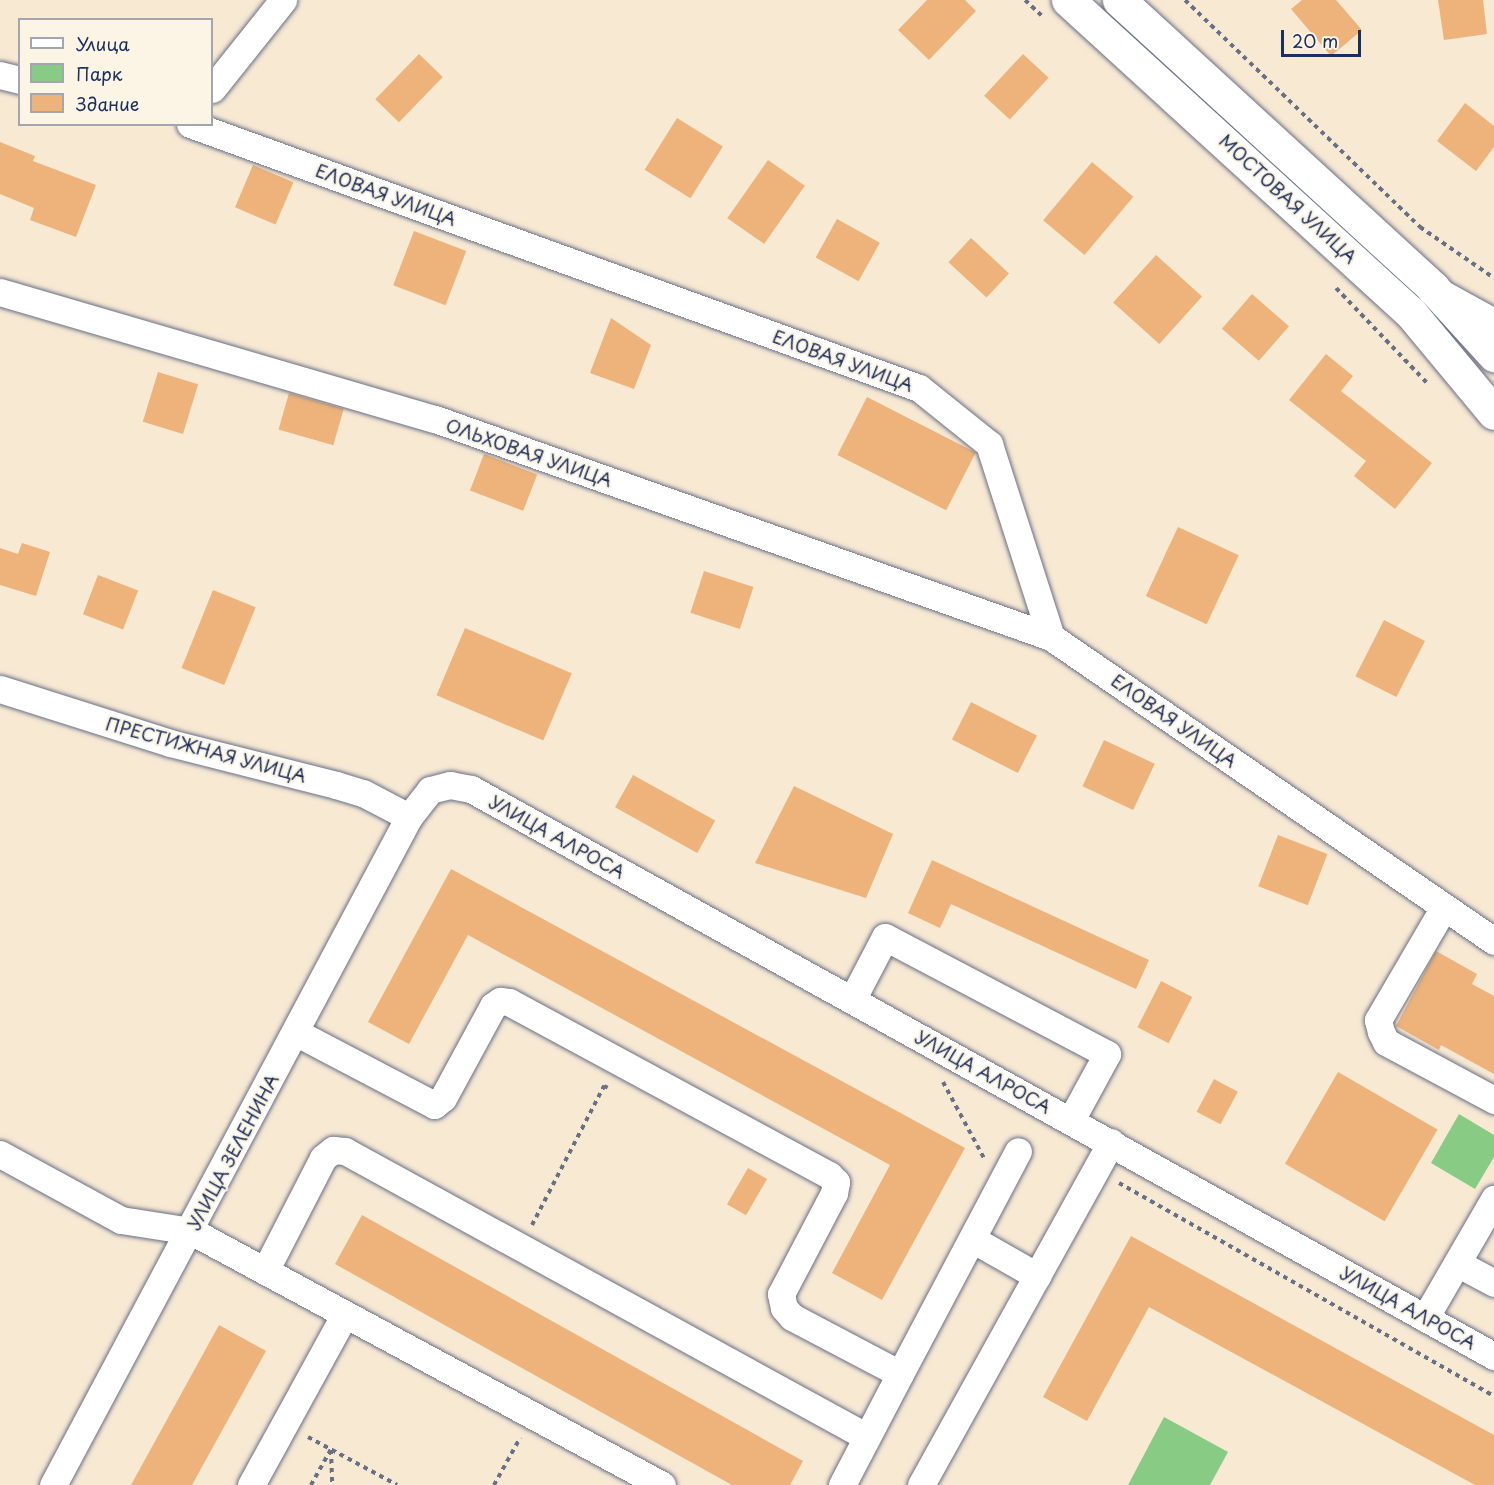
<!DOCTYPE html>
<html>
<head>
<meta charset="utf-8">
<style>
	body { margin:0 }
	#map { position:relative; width:1494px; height:1485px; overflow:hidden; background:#f8e9d3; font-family:"Playpen Sans",sans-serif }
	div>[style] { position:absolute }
	.green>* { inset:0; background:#87cb85 }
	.building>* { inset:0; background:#edb37b; transform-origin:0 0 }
	.path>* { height:4px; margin-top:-2px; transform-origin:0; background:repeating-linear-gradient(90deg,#687087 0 4.5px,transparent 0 9px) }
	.roads { filter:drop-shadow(0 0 2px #687087) drop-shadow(0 0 2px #687087) }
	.minor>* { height:27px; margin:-13.5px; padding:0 13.5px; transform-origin:13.5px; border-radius:13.5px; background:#fff }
	.major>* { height:33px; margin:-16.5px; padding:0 16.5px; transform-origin:16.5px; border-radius:16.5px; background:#fff }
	span { translate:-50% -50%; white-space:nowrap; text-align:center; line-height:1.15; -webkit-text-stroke:4.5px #fcf5e5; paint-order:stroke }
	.street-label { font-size:18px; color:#1b2f5e }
	.legend { position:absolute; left:18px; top:18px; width:195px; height:108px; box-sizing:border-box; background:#fcf5e5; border:2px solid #a2a6af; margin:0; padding:8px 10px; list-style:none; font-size:18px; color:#1b2f5e }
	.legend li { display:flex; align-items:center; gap:12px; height:30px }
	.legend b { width:30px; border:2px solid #a2a6af }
	.scale { position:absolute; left:1281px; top:30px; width:80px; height:27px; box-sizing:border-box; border:3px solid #1b2f5e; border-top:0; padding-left:8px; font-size:18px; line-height:21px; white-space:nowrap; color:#1b2f5e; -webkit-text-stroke:4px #fcf5e5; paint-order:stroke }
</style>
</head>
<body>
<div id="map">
	<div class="green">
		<div style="clip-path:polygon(1459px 1114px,1494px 1135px,1494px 1157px,1475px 1189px,1431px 1163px)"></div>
		<div style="clip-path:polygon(1164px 1417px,1228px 1452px,1210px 1485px,1128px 1485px)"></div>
	</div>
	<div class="building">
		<div style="clip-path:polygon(927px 0,965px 0,976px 11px,929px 60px,898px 30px)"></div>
		<div style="clip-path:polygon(1302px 0,1336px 0,1362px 30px,1331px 56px,1291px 9px)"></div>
		<div style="clip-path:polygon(1438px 0,1483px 0,1487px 34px,1444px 40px)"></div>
		<div style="left:419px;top:54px;width:33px;height:63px;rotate:44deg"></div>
		<div style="left:1023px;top:54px;width:35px;height:57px;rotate:43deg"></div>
		<div style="clip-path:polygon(1465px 103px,1494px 126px,1494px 147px,1476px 171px,1437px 141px)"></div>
		<div style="left:677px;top:118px;width:54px;height:61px;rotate:32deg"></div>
		<div style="clip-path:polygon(0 142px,35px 156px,33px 161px,96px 185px,76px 237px,30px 220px,34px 208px,0 194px)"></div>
		<div style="left:768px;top:160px;width:45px;height:71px;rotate:35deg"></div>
		<div style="left:1092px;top:162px;width:54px;height:76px;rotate:40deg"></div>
		<div style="left:253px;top:165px;width:44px;height:46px;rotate:23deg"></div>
		<div style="left:837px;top:219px;width:49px;height:44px;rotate:29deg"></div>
		<div style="left:414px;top:231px;width:56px;height:58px;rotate:21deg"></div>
		<div style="left:971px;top:238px;width:52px;height:33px;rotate:43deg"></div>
		<div style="left:1156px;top:255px;width:62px;height:64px;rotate:42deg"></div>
		<div style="left:1252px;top:294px;width:49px;height:46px;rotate:41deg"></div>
		<div style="clip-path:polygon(611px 318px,651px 345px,634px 389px,590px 373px)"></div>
		<div style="clip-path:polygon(1326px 354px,1353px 376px,1341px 391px,1432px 463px,1395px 509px,1354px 476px,1366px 461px,1289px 400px)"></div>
		<div style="left:158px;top:372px;width:42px;height:52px;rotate:17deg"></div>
		<div style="left:289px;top:393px;width:57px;height:38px;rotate:16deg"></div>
		<div style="left:867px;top:397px;width:122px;height:65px;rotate:27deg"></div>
		<div style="left:484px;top:454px;width:57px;height:39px;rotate:21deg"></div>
		<div style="left:1178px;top:527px;width:67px;height:76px;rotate:25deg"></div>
		<div style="clip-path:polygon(22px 543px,50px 552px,36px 596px,0 585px,0 548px,18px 554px)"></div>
		<div style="left:704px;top:571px;width:52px;height:44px;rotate:18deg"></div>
		<div style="left:98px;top:575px;width:43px;height:42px;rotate:21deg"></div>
		<div style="left:213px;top:590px;width:46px;height:84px;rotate:22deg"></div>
		<div style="left:1384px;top:620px;width:46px;height:63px;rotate:27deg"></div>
		<div style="left:465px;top:628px;width:116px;height:73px;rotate:23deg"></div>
		<div style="left:971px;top:702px;width:74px;height:42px;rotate:27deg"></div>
		<div style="left:1104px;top:740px;width:56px;height:51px;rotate:25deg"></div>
		<div style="left:633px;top:775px;width:94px;height:37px;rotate:29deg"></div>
		<div style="clip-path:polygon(794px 786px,893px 834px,866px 898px,755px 863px)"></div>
		<div style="left:1278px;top:835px;width:53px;height:55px;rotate:21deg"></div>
		<div style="clip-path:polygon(932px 860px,1149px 960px,1136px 989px,951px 904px,940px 928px,908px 913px)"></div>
		<div style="clip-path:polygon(451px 869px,965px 1148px,882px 1300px,832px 1273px,890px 1165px,468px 935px,409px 1044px,368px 1022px)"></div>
		<div style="clip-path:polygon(1436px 951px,1477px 974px,1472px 984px,1494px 996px,1494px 1074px,1441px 1045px,1439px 1050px,1396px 1026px)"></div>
		<div style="left:1161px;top:981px;width:35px;height:52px;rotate:27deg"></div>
		<div style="left:1338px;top:1072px;width:115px;height:106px;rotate:30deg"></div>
		<div style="left:1214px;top:1079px;width:27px;height:37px;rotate:28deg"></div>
		<div style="left:748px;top:1168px;width:22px;height:42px;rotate:30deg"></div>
		<div style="clip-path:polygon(362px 1215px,803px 1461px,790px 1485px,732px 1485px,335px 1264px)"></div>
		<div style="clip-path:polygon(1131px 1236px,1494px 1435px,1494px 1485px,1475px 1485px,1149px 1307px,1087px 1421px,1043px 1397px)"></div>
		<div style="clip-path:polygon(219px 1325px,266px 1351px,192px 1485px,131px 1485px)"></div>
	</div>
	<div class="path">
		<div style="left:1025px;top:0;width:23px;rotate:43deg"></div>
		<div style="left:1185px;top:0;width:327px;rotate:44deg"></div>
		<div style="left:1420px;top:227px;width:90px;rotate:34.6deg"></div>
		<div style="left:1336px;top:288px;width:133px;rotate:46.2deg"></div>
		<div style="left:943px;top:1082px;width:89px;rotate:61.7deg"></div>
		<div style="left:1119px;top:1183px;width:431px;rotate:29.6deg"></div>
		<div style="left:532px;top:1225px;width:157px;rotate:-62.6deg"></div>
		<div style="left:604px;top:1086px;width:4px;rotate:27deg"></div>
		<div style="left:308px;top:1437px;width:101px;rotate:28.3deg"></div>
		<div style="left:331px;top:1450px;width:35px;rotate:88deg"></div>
		<div style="left:311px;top:1485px;width:41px;rotate:-60.9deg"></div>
		<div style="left:494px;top:1485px;width:54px;rotate:-61deg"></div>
	</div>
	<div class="roads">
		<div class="minor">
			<div style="left:0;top:75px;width:21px;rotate:14deg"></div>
			<div style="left:212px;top:89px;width:114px;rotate:-51.4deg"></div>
			<div style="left:190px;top:124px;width:775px;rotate:19.91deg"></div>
			<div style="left:919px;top:388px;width:90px;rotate:38.7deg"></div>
			<div style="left:989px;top:444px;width:203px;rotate:72.2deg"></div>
			<div style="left:1051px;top:637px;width:537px;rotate:34.46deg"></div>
			<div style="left:0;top:292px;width:453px;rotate:16.3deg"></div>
			<div style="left:435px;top:419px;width:653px;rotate:19.49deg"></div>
			<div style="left:1445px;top:295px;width:56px;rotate:28.9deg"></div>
			<div style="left:0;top:689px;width:178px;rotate:17.6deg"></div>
			<div style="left:170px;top:743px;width:171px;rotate:14.2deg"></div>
			<div style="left:336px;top:785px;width:28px;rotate:17deg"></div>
			<div style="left:363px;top:793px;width:52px;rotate:27.6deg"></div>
			<div style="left:1444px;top:907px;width:131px;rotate:120.3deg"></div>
			<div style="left:1378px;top:1020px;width:12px;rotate:76deg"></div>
			<div style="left:1381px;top:1032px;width:11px;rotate:63deg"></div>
			<div style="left:1386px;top:1042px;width:123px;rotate:28.2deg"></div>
			<div style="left:852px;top:1000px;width:71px;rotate:-62.4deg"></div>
			<div style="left:885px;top:937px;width:251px;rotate:27.8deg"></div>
			<div style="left:1107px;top:1054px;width:75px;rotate:118.6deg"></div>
			<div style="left:297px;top:1033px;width:155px;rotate:27.7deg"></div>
			<div style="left:434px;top:1105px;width:11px;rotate:-38deg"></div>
			<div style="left:443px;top:1098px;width:105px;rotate:-61.5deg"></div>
			<div style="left:493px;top:1006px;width:9px;rotate:-36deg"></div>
			<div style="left:500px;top:1001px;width:9px;rotate:6deg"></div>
			<div style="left:509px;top:1002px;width:364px;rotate:28.4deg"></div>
			<div style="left:829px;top:1175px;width:10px;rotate:45deg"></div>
			<div style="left:836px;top:1182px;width:11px;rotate:100deg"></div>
			<div style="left:834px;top:1193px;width:114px;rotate:117.7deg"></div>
			<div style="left:781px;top:1294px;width:14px;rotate:78deg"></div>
			<div style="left:784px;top:1308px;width:12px;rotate:48deg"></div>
			<div style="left:792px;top:1317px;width:122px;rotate:27.8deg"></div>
			<div style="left:900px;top:1374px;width:125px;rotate:117.6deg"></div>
			<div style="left:0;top:1154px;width:138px;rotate:28.6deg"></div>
			<div style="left:121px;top:1220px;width:71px;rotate:8.9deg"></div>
			<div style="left:191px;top:1231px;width:535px;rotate:28.34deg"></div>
			<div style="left:972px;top:1239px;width:75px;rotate:29.6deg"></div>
			<div style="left:1457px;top:1263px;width:42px;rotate:28.4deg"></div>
			<div style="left:265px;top:1271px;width:127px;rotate:-62.8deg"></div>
			<div style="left:323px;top:1158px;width:13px;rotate:-39deg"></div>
			<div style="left:333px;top:1150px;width:12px;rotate:5deg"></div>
			<div style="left:345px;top:1151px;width:595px;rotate:28.72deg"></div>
			<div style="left:1425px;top:1318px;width:138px;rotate:-59.9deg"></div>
			<div style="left:900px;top:1374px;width:252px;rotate:-62.1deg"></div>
			<div style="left:53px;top:1485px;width:757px;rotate:-61.95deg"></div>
			<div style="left:409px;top:817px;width:34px;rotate:-52deg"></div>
			<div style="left:430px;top:790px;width:21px;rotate:-14deg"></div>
			<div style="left:450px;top:785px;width:21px;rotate:11deg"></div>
			<div style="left:471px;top:789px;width:1170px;rotate:29deg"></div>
			<div style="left:251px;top:1485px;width:195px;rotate:-61.2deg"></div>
			<div style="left:921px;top:1485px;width:392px;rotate:-61deg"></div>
		</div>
		<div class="major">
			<div style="left:1068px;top:0;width:463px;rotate:42.4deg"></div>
			<div style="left:1410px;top:312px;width:131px;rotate:50.3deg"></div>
			<div style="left:1119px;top:0;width:426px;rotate:42.5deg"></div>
			<div style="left:1433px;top:288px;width:91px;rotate:47.7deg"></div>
		</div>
	</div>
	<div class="street-label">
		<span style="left:386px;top:195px;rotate:20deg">ЕЛОВАЯ УЛИЦА</span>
		<span style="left:1288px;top:199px;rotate:43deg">МОСТОВАЯ УЛИЦА</span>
		<span style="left:843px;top:361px;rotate:20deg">ЕЛОВАЯ УЛИЦА</span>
		<span style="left:529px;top:453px;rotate:19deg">ОЛЬХОВАЯ УЛИЦА</span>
		<span style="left:1174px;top:721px;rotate:35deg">ЕЛОВАЯ УЛИЦА</span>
		<span style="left:206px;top:750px;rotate:15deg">ПРЕСТИЖНАЯ УЛИЦА</span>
		<span style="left:557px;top:837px;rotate:29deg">УЛИЦА АЛРОСА</span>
		<span style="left:983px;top:1072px;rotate:29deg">УЛИЦА АЛРОСА</span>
		<span style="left:233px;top:1152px;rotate:-62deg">УЛИЦА ЗЕЛЕНИНА</span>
		<span style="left:1408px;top:1308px;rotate:29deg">УЛИЦА АЛРОСА</span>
	</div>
	<ul class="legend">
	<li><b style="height:8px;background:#fff"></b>Улица</li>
	<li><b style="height:16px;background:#87cb85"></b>Парк</li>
	<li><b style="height:16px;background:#edb37b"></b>Здание</li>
	</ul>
	<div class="scale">20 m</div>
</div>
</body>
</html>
